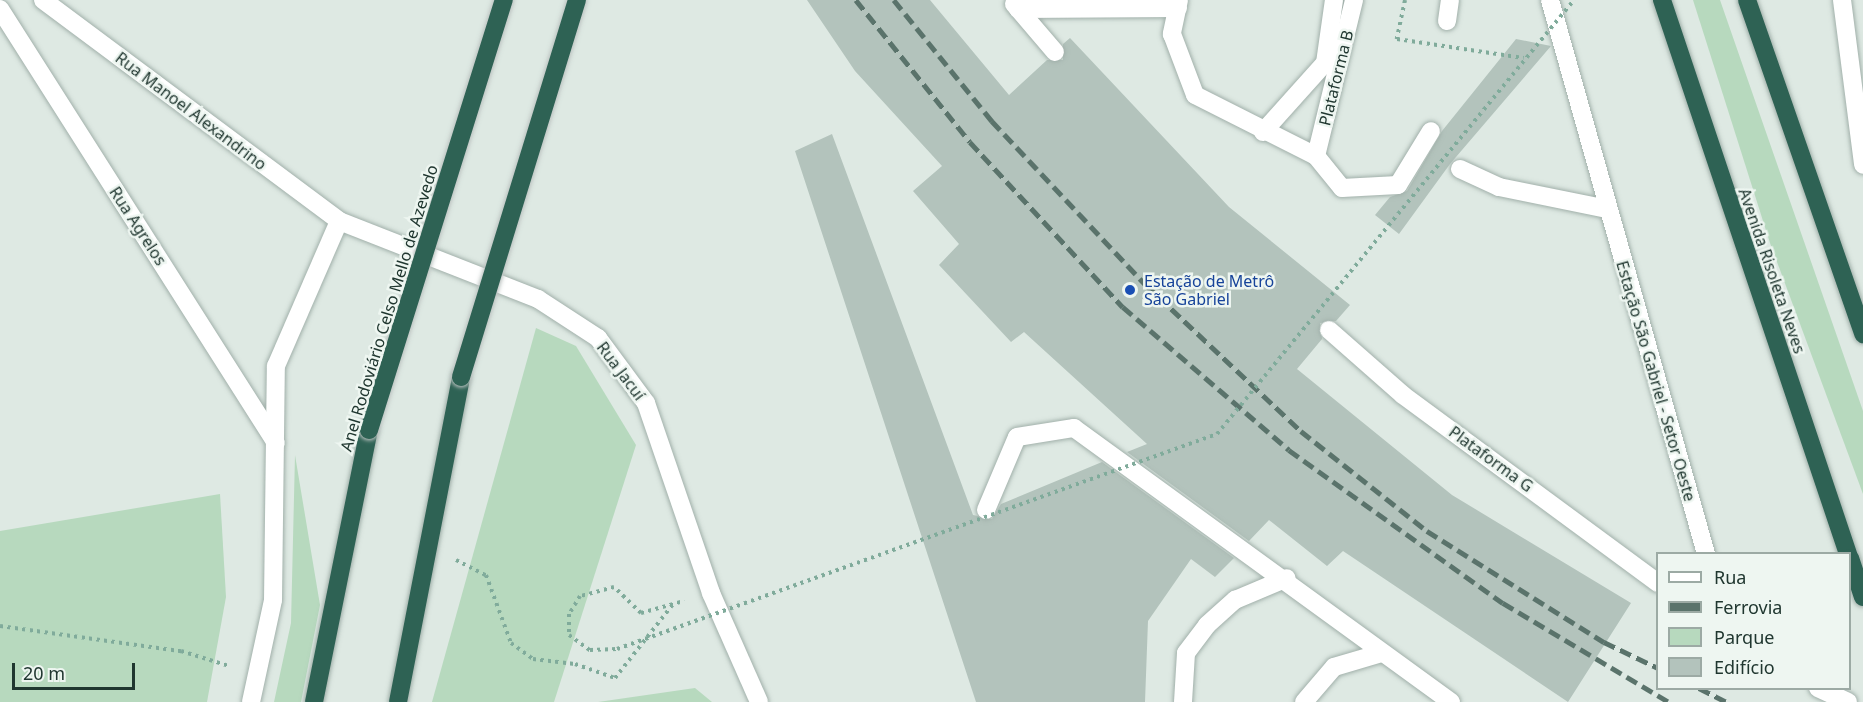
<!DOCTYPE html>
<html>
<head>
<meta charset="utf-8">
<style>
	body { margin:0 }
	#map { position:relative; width:1863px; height:702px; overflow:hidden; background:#dee9e3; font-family:"Noto Sans",sans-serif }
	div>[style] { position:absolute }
	.green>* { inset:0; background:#b7d9be }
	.building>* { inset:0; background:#b3c3bc }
	.path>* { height:4px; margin-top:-2px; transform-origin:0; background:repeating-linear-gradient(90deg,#80ab9b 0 3px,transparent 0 7.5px) }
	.roads { filter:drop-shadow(0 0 2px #a1b0aa) drop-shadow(0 0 2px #a1b0aa) }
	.lane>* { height:18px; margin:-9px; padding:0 9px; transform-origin:9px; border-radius:9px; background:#fff }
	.street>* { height:18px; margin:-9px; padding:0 9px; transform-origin:9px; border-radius:9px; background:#fff }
	.secondary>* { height:18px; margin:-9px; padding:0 9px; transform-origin:9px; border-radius:9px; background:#fff }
	.highway>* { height:18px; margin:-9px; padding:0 9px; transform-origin:9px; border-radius:9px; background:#2e6254 }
	.rail>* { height:4.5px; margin-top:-2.25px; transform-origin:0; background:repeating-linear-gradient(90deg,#5a736b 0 12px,transparent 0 18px) }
	.path-bridge>* { height:4px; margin-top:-2px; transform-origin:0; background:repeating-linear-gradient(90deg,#80ab9b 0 3px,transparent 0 7.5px) }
	.bridges { filter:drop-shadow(0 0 2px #bcc3c1) drop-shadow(0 0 2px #bcc3c1) }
	.highway-bridge>* { height:18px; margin:-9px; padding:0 9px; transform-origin:9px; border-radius:9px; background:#2e6254 }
	.dots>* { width:16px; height:16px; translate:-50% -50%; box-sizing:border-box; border:3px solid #eef6f1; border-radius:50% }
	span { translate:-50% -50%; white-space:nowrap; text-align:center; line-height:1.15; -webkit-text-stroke:5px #eef6f1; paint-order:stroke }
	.street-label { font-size:16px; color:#203730 }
	.transit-label { font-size:16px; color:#164399 }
	.left { translate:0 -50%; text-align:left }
	.legend { position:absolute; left:1656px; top:552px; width:195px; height:138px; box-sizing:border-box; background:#eef6f1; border:2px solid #9caaa4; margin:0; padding:8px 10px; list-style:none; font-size:18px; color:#203730 }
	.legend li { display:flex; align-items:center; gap:12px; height:30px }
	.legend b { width:30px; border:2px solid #9caaa4 }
	.scale { position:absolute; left:12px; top:663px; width:123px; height:27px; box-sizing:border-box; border:3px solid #203730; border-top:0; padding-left:8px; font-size:18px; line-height:21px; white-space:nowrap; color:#203730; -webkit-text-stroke:4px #eef6f1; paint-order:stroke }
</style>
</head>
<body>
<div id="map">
	<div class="green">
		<div style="clip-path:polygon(1693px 0,1720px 0,1863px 411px,1863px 494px,1770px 243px)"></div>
		<div style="clip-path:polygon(536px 328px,576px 346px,636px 445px,554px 702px,432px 702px)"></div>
		<div style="clip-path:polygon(295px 455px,320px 605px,301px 702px,274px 702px,291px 623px)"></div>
		<div style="clip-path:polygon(220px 494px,226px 597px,207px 702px,0 702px,0 531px)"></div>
		<div style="clip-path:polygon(695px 688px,712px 702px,598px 702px)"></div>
	</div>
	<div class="building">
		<div style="clip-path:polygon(807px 0,930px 0,1009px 95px,1047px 60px,1063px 60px,1063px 44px,1070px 38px,1229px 207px,1350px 305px,1336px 321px,1320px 323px,1322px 339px,1297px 369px,1452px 495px,1631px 603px,1568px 702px,1343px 551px,1327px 566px,1269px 520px,1249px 541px,1127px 452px,1147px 444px,1024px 332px,1011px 342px,939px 265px,959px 244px,913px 191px,942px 166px,855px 71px)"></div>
		<div style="clip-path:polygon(1516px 39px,1551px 46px,1450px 164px,1399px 234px,1375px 215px,1390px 197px,1407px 191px,1442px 131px)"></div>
		<div style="clip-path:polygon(832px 134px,973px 515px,992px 519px,1001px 504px,1102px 462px,1234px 558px,1215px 577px,1191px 559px,1148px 621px,1145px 702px,976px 702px,795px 151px)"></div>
	</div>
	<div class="path">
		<div style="left:456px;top:560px;width:34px;rotate:27deg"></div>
		<div style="left:486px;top:575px;width:72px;rotate:69.8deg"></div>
		<div style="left:511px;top:643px;width:27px;rotate:36deg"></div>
		<div style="left:533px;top:659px;width:42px;rotate:6.8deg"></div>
		<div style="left:575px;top:664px;width:42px;rotate:19.3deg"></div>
		<div style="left:615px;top:678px;width:95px;rotate:-51.8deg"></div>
		<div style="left:641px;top:613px;width:45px;rotate:-15.6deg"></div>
		<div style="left:0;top:626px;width:183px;rotate:7.9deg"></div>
		<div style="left:181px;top:651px;width:50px;rotate:17.4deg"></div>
	</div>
	<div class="roads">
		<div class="lane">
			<div style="left:1179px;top:0;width:35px;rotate:102deg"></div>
			<div style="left:1172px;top:34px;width:65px;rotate:69.3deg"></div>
			<div style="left:1195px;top:95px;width:136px;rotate:26.8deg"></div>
			<div style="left:1316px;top:156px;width:41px;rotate:50.9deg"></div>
			<div style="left:1342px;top:188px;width:56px;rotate:-3.1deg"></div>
			<div style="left:1398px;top:185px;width:63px;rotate:-58.6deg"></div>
			<div style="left:1550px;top:0;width:576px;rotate:74.27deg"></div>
			<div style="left:1014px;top:4px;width:63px;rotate:49.5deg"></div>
			<div style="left:1018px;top:9px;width:160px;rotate:-0.4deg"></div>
			<div style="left:1447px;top:21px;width:21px;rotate:-82deg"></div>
			<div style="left:1263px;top:132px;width:93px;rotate:-48.1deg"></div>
			<div style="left:1325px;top:63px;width:64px;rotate:-81.9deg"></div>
			<div style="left:1316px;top:156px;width:161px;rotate:-76.3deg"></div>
			<div style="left:1460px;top:169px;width:43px;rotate:24.8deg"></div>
			<div style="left:1499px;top:187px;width:110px;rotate:11.5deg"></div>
			<div style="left:1329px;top:330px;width:98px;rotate:41.3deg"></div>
			<div style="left:1403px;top:395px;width:317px;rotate:36.4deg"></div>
			<div style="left:986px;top:510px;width:79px;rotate:-67deg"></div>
			<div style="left:1017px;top:437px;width:58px;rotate:-9deg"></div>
			<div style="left:1074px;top:428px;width:466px;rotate:36deg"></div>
			<div style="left:1183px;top:702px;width:49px;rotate:-86.5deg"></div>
			<div style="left:1186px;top:653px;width:35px;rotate:-53deg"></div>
			<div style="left:1207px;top:625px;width:38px;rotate:-42deg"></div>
			<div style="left:1235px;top:600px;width:56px;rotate:-22.9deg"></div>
			<div style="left:1304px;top:702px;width:46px;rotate:-49.4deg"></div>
			<div style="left:1334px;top:667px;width:50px;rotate:-16.3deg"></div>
		</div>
		<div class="street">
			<div style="left:1842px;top:0;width:166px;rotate:82.7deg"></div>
			<div style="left:1818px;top:688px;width:33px;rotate:25deg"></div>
		</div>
		<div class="secondary">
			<div style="left:43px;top:0;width:369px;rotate:36.7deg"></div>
			<div style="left:339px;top:221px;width:214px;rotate:21.4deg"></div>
			<div style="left:538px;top:299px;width:72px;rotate:33deg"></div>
			<div style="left:598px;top:338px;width:81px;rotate:53.6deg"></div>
			<div style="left:646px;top:403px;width:201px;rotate:71.1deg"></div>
			<div style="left:711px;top:593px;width:119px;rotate:66.2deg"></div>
			<div style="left:0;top:9px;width:514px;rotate:57.55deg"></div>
			<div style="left:251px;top:702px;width:104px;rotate:-77.8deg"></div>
			<div style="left:273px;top:600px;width:234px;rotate:-89.3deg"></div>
			<div style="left:276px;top:366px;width:158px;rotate:-66.5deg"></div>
		</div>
		<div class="highway">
			<div style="left:1662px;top:0;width:584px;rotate:71.44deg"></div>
			<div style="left:1747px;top:0;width:354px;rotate:70.8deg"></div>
			<div style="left:1850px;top:558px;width:41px;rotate:71.6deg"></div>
			<div style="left:314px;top:702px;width:278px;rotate:-78.6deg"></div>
			<div style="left:398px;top:702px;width:331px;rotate:-79deg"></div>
		</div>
	</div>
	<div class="rail">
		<div style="left:856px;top:0;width:182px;rotate:51.2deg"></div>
		<div style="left:970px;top:142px;width:225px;rotate:47.2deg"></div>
		<div style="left:1123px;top:307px;width:219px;rotate:40.7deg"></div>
		<div style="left:1289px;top:450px;width:263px;rotate:35.6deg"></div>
		<div style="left:1503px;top:603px;width:193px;rotate:30.8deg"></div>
		<div style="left:894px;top:0;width:156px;rotate:51deg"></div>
		<div style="left:992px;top:121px;width:224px;rotate:46.8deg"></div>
		<div style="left:1145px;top:284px;width:214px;rotate:43.3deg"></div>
		<div style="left:1301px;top:431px;width:161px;rotate:38.4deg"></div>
		<div style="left:1427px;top:531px;width:209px;rotate:32.1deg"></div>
		<div style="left:1604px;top:642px;width:60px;rotate:25.7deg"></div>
		<div style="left:1699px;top:688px;width:30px;rotate:27deg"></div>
	</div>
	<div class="path-bridge">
		<div style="left:1405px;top:0;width:40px;rotate:102deg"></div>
		<div style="left:1397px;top:39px;width:128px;rotate:8.5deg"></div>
		<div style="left:641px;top:613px;width:37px;rotate:-136deg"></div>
		<div style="left:614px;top:587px;width:35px;rotate:165deg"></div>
		<div style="left:580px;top:596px;width:21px;rotate:121deg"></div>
		<div style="left:569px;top:614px;width:21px;rotate:90deg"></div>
		<div style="left:569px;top:635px;width:26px;rotate:36deg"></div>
		<div style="left:590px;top:650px;width:27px;rotate:-2deg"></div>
		<div style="left:617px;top:649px;width:637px;rotate:-19.71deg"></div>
		<div style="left:1217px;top:434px;width:562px;rotate:-50.56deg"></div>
	</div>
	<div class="bridges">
		<div class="highway-bridge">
			<div style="left:461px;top:377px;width:394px;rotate:-72.9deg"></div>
			<div style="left:369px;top:430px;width:451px;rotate:-72.6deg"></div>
		</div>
	</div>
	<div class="dots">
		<div style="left:1130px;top:290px;background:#1a4fb4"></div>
	</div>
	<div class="street-label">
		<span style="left:1336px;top:78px;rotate:-76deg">Plataforma B</span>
		<span style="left:191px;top:111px;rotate:37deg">Rua Manoel Alexandrino</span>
		<span style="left:138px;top:226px;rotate:57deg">Rua Agrelos</span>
		<span style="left:1772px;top:271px;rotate:71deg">Avenida Risoleta Neves</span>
		<span style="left:389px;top:308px;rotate:-73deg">Anel Rodoviário Celso Mello de Azevedo</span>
		<span style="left:621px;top:371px;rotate:53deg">Rua Jacuí</span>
		<span style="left:1656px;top:381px;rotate:74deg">Estação São Gabriel - Setor Oeste</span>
		<span style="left:1491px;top:459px;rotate:36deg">Plataforma G</span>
	</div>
	<div class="transit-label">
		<span class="left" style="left:1144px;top:290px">Estação de Metrô<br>São Gabriel</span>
	</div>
	<ul class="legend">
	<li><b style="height:8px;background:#fff"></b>Rua</li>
	<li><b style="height:8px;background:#5a736b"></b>Ferrovia</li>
	<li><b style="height:16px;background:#b7d9be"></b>Parque</li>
	<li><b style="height:16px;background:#b3c3bc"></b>Edifício</li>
	</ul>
	<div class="scale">20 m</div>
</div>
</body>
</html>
